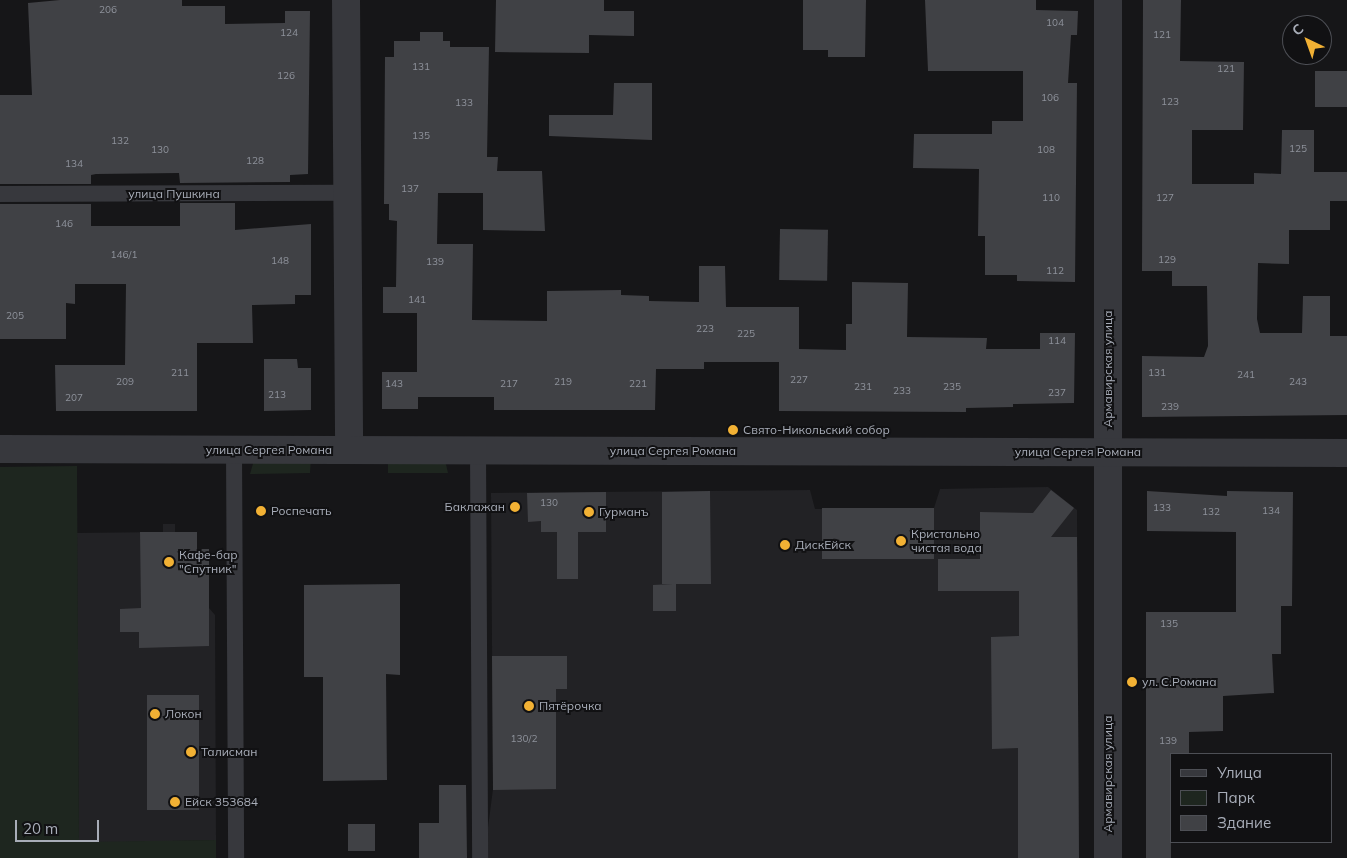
<!DOCTYPE html>
<html>
<head>
<meta charset="utf-8">
<style>
	body { margin:0 }
	#map { position:relative; width:1347px; height:858px; overflow:hidden; background:#161618; font-family:Mulish,sans-serif }
	div>[style] { position:absolute }
	.built>* { inset:0; background:#222225 }
	.green>* { inset:0; background:#1e261f }
	.building>* { inset:0; background:#404145; transform-origin:0 0 }
	.service>* { height:16px; margin:-8px; padding:0 8px; transform-origin:8px; border-radius:8px; background:#37383d }
	.minor>* { height:28px; margin:-14px; padding:0 14px; transform-origin:14px; border-radius:14px; background:#37383d }
	.tertiary>* { height:28px; margin:-14px; padding:0 14px; transform-origin:14px; border-radius:14px; background:#37383d }
	.dots>* { width:14px; height:14px; translate:-50% -50%; box-sizing:border-box; border:2px solid #111113; border-radius:50% }
	span { translate:-50% -50%; white-space:nowrap; text-align:center; line-height:1.15; -webkit-text-stroke:4px #111113; paint-order:stroke }
	.number-label { font-size:10px; color:#8e929b }
	.number-label span { -webkit-text-stroke-width:0 }
	.street-label { font-size:12px; color:#a8adb8 }
	.poi-label { font-size:12px; color:#a8adb8 }
	.left { translate:0 -50%; text-align:left }
	.right { translate:-100% -50%; text-align:right }
	.legend { position:absolute; left:1170px; top:753px; width:162px; height:90px; box-sizing:border-box; background:#111113; border:1px solid #4d4f55; margin:0; padding:6px 9px; list-style:none; font-size:15px; color:#a8adb8 }
	.legend li { display:flex; align-items:center; gap:10px; height:25px }
	.legend b { width:25px; border:1px solid #4d4f55 }
	.north { position:absolute; left:1282px; top:15px; width:50px; height:50px; box-sizing:border-box; background:#111113; border:1px solid #4d4f55; border-radius:50%; rotate:318deg; font-size:14px; font-weight:700; line-height:20px; text-align:center; color:#a8adb8 }
	.north::after { content:''; display:block; margin:auto; width:18px; height:22px; background:#f2b134; clip-path:polygon(50% 0,100% 100%,50% 72%,0 100%) }
	.scale { position:absolute; left:15px; top:820px; width:84px; height:22px; box-sizing:border-box; border:2px solid #a8adb8; border-top:0; padding-left:6px; font-size:15px; line-height:18px; white-space:nowrap; color:#a8adb8; -webkit-text-stroke:4px #111113; paint-order:stroke }
</style>
</head>
<body>
<div id="map">
	<div class="built">
		<div style="clip-path:polygon(1048px 487px,1077px 510px,1079px 858px,484px 858px,493px 789px,491px 493px,810px 490px,815px 509px,934px 508px,940px 489px)"></div>
		<div style="clip-path:polygon(163px 524px,175px 524px,175px 532px,197px 532px,197px 549px,209px 549px,209px 608px,215px 615px,216px 840px,79px 843px,77px 533px,163px 532px)"></div>
	</div>
	<div class="green">
		<div style="clip-path:polygon(388px 456px,445px 460px,448px 473px,388px 473px)"></div>
		<div style="clip-path:polygon(311px 457px,310px 473px,250px 474px,254px 460px)"></div>
		<div style="clip-path:polygon(77px 466px,79px 842px,216px 840px,216px 858px,0 858px,0 467px)"></div>
	</div>
	<div class="building">
		<div style="clip-path:polygon(60px 0,182px 0,182px 6px,225px 6px,225px 24px,285px 23px,285px 11px,310px 11px,308px 174px,290px 175px,290px 182px,180px 183px,179px 173px,96px 174px,91px 175px,91px 184px,0 184px,0 95px,32px 95px,28px 3px)"></div>
		<div style="clip-path:polygon(496px 0,604px 0,604px 11px,634px 11px,634px 36px,589px 35px,589px 53px,495px 52px)"></div>
		<div style="clip-path:polygon(803px 0,866px 0,865px 57px,828px 57px,828px 50px,803px 50px)"></div>
		<div style="clip-path:polygon(925px 0,1036px 0,1036px 10px,1078px 11px,1077px 35px,1071px 35px,1068px 83px,1077px 83px,1075px 282px,1017px 281px,1017px 275px,985px 275px,985px 236px,978px 236px,979px 169px,913px 168px,914px 134px,992px 134px,992px 121px,1023px 121px,1023px 71px,928px 71px)"></div>
		<div style="clip-path:polygon(1143px 0,1181px 0,1180px 61px,1244px 62px,1243px 130px,1192px 130px,1192px 184px,1254px 184px,1254px 173px,1281px 174px,1282px 130px,1314px 130px,1314px 172px,1347px 172px,1347px 201px,1330px 201px,1330px 230px,1289px 230px,1289px 264px,1258px 263px,1257px 319px,1260px 333px,1302px 333px,1303px 296px,1330px 296px,1330px 336px,1347px 336px,1347px 415px,1142px 417px,1142px 356px,1204px 357px,1208px 346px,1207px 286px,1172px 286px,1172px 271px,1142px 271px)"></div>
		<div style="clip-path:polygon(420px 32px,443px 32px,443px 41px,450px 41px,450px 47px,489px 47px,487px 157px,498px 157px,497px 171px,542px 171px,545px 231px,483px 230px,483px 193px,438px 193px,437px 244px,473px 244px,472px 320px,547px 321px,547px 291px,621px 290px,621px 295px,649px 296px,649px 301px,699px 302px,699px 266px,725px 266px,726px 307px,799px 307px,799px 349px,846px 350px,846px 324px,852px 324px,852px 282px,908px 283px,907px 337px,987px 338px,986px 349px,1040px 349px,1040px 333px,1075px 333px,1074px 403px,1013px 404px,1013px 407px,966px 408px,966px 412px,779px 411px,779px 362px,704px 362px,704px 369px,656px 369px,655px 410px,494px 410px,494px 397px,418px 397px,418px 409px,382px 409px,382px 372px,417px 372px,417px 313px,383px 313px,383px 287px,396px 287px,397px 221px,389px 220px,389px 204px,384px 204px,385px 57px,394px 57px,394px 41px,420px 41px)"></div>
		<div style="left:1315px;top:71px;width:32px;height:36px"></div>
		<div style="clip-path:polygon(614px 83px,652px 83px,652px 140px,549px 136px,549px 115px,613px 115px)"></div>
		<div style="clip-path:polygon(180px 203px,235px 203px,235px 230px,311px 224px,311px 295px,295px 295px,295px 304px,252px 305px,253px 343px,197px 343px,197px 411px,56px 411px,55px 365px,125px 365px,126px 284px,75px 284px,75px 304px,66px 303px,66px 339px,0 339px,0 204px,91px 204px,91px 226px,180px 226px)"></div>
		<div style="left:780px;top:229px;width:48px;height:51px;rotate:1deg"></div>
		<div style="clip-path:polygon(264px 359px,297px 359px,298px 368px,311px 368px,311px 410px,264px 411px)"></div>
		<div style="clip-path:polygon(1051px 490px,1074px 508px,1051px 537px,1077px 537px,1079px 858px,1018px 858px,1018px 748px,992px 749px,991px 637px,1019px 636px,1019px 591px,938px 591px,938px 559px,980px 559px,980px 512px,1033px 513px)"></div>
		<div style="clip-path:polygon(710px 491px,711px 584px,676px 584px,676px 611px,653px 611px,653px 585px,673px 584px,662px 584px,662px 492px)"></div>
		<div style="clip-path:polygon(1147px 491px,1227px 496px,1227px 491px,1293px 492px,1292px 606px,1281px 606px,1281px 654px,1272px 654px,1274px 693px,1223px 696px,1223px 731px,1189px 732px,1189px 754px,1171px 754px,1171px 858px,1146px 858px,1146px 612px,1236px 612px,1236px 532px,1147px 531px)"></div>
		<div style="clip-path:polygon(606px 492px,606px 532px,578px 532px,578px 579px,557px 579px,557px 532px,541px 532px,541px 521px,528px 522px,527px 493px)"></div>
		<div style="left:934px;top:508px;width:51px;height:112px;rotate:90deg"></div>
		<div style="clip-path:polygon(140px 532px,197px 532px,197px 549px,209px 549px,209px 646px,139px 648px,139px 632px,120px 632px,120px 609px,141px 608px)"></div>
		<div style="clip-path:polygon(400px 584px,400px 675px,386px 674px,387px 780px,323px 781px,323px 677px,304px 677px,304px 585px)"></div>
		<div style="clip-path:polygon(492px 656px,567px 656px,567px 689px,556px 689px,556px 789px,493px 790px)"></div>
		<div style="left:199px;top:695px;width:115px;height:52px;rotate:90deg"></div>
		<div style="clip-path:polygon(439px 785px,466px 785px,467px 858px,419px 858px,419px 823px,439px 823px)"></div>
		<div style="left:348px;top:824px;width:27px;height:27px"></div>
	</div>
	<div class="service">
		<div style="left:0;top:194px;width:347px;rotate:-0.2deg"></div>
		<div style="left:234px;top:450px;width:408px;rotate:89.7deg"></div>
		<div style="left:478px;top:450px;width:408px;rotate:89.7deg"></div>
	</div>
	<div class="minor">
		<div style="left:346px;top:0;width:450px;rotate:89.6deg"></div>
	</div>
	<div class="tertiary">
		<div style="left:1108px;top:0;width:858px;rotate:90deg"></div>
		<div style="left:0;top:449px;width:1347px;rotate:0.17deg"></div>
	</div>
	<div class="dots">
		<div style="left:733px;top:430px;background:#f2b134"></div>
		<div style="left:515px;top:507px;background:#f2b134"></div>
		<div style="left:261px;top:511px;background:#f2b134"></div>
		<div style="left:589px;top:512px;background:#f2b134"></div>
		<div style="left:901px;top:541px;background:#f2b134"></div>
		<div style="left:785px;top:545px;background:#f2b134"></div>
		<div style="left:169px;top:562px;background:#f2b134"></div>
		<div style="left:1132px;top:682px;background:#f2b134"></div>
		<div style="left:529px;top:706px;background:#f2b134"></div>
		<div style="left:155px;top:714px;background:#f2b134"></div>
		<div style="left:191px;top:752px;background:#f2b134"></div>
		<div style="left:175px;top:802px;background:#f2b134"></div>
	</div>
	<div class="number-label">
		<span style="left:108px;top:10px">206</span>
		<span style="left:1055px;top:23px">104</span>
		<span style="left:289px;top:33px">124</span>
		<span style="left:1162px;top:35px">121</span>
		<span style="left:421px;top:67px">131</span>
		<span style="left:1226px;top:69px">121</span>
		<span style="left:286px;top:76px">126</span>
		<span style="left:1050px;top:98px">106</span>
		<span style="left:1170px;top:102px">123</span>
		<span style="left:464px;top:103px">133</span>
		<span style="left:421px;top:136px">135</span>
		<span style="left:120px;top:141px">132</span>
		<span style="left:1298px;top:149px">125</span>
		<span style="left:160px;top:150px">130</span>
		<span style="left:1046px;top:150px">108</span>
		<span style="left:255px;top:161px">128</span>
		<span style="left:74px;top:164px">134</span>
		<span style="left:410px;top:189px">137</span>
		<span style="left:1051px;top:198px">110</span>
		<span style="left:1165px;top:198px">127</span>
		<span style="left:64px;top:224px">146</span>
		<span style="left:124px;top:255px">146/1</span>
		<span style="left:1167px;top:260px">129</span>
		<span style="left:280px;top:261px">148</span>
		<span style="left:435px;top:262px">139</span>
		<span style="left:1055px;top:271px">112</span>
		<span style="left:417px;top:300px">141</span>
		<span style="left:15px;top:316px">205</span>
		<span style="left:705px;top:329px">223</span>
		<span style="left:746px;top:334px">225</span>
		<span style="left:1057px;top:341px">114</span>
		<span style="left:180px;top:373px">211</span>
		<span style="left:1157px;top:373px">131</span>
		<span style="left:1246px;top:375px">241</span>
		<span style="left:799px;top:380px">227</span>
		<span style="left:125px;top:382px">209</span>
		<span style="left:563px;top:382px">219</span>
		<span style="left:1298px;top:382px">243</span>
		<span style="left:394px;top:384px">143</span>
		<span style="left:509px;top:384px">217</span>
		<span style="left:638px;top:384px">221</span>
		<span style="left:863px;top:387px">231</span>
		<span style="left:952px;top:387px">235</span>
		<span style="left:902px;top:391px">233</span>
		<span style="left:1057px;top:393px">237</span>
		<span style="left:277px;top:395px">213</span>
		<span style="left:74px;top:398px">207</span>
		<span style="left:1170px;top:407px">239</span>
		<span style="left:549px;top:503px">130</span>
		<span style="left:1162px;top:508px">133</span>
		<span style="left:1271px;top:511px">134</span>
		<span style="left:1211px;top:512px">132</span>
		<span style="left:1169px;top:624px">135</span>
		<span style="left:524px;top:739px">130/2</span>
		<span style="left:1168px;top:741px">139</span>
	</div>
	<div class="street-label">
		<span style="left:174px;top:194px">улица Пушкина</span>
		<span style="left:1108px;top:369px;rotate:-90deg">Армавирская улица</span>
		<span style="left:269px;top:450px">улица Сергея Романа</span>
		<span style="left:673px;top:451px">улица Сергея Романа</span>
		<span style="left:1078px;top:452px">улица Сергея Романа</span>
		<span style="left:1108px;top:774px;rotate:-90deg">Армавирская улица</span>
	</div>
	<div class="poi-label">
		<span class="left" style="left:743px;top:430px">Свято-Никольский собор</span>
		<span class="right" style="left:505px;top:507px">Баклажан</span>
		<span class="left" style="left:271px;top:511px">Роспечать</span>
		<span class="left" style="left:599px;top:512px">Гурманъ</span>
		<span class="left" style="left:911px;top:541px">Кристально<br>чистая вода</span>
		<span class="left" style="left:795px;top:545px">ДискЕйск</span>
		<span class="left" style="left:179px;top:562px">Кафе-бар<br>"Спутник"</span>
		<span class="left" style="left:1142px;top:682px">ул. С.Романа</span>
		<span class="left" style="left:539px;top:706px">Пятёрочка</span>
		<span class="left" style="left:165px;top:714px">Локон</span>
		<span class="left" style="left:201px;top:752px">Талисман</span>
		<span class="left" style="left:185px;top:802px">Ейск 353684</span>
	</div>
	<ul class="legend">
	<li><b style="height:6px;background:#37383d"></b>Улица</li>
	<li><b style="height:14px;background:#1e261f"></b>Парк</li>
	<li><b style="height:14px;background:#404145"></b>Здание</li>
	</ul>
	<div class="north">С</div>
	<div class="scale">20 m</div>
</div>
</body>
</html>
